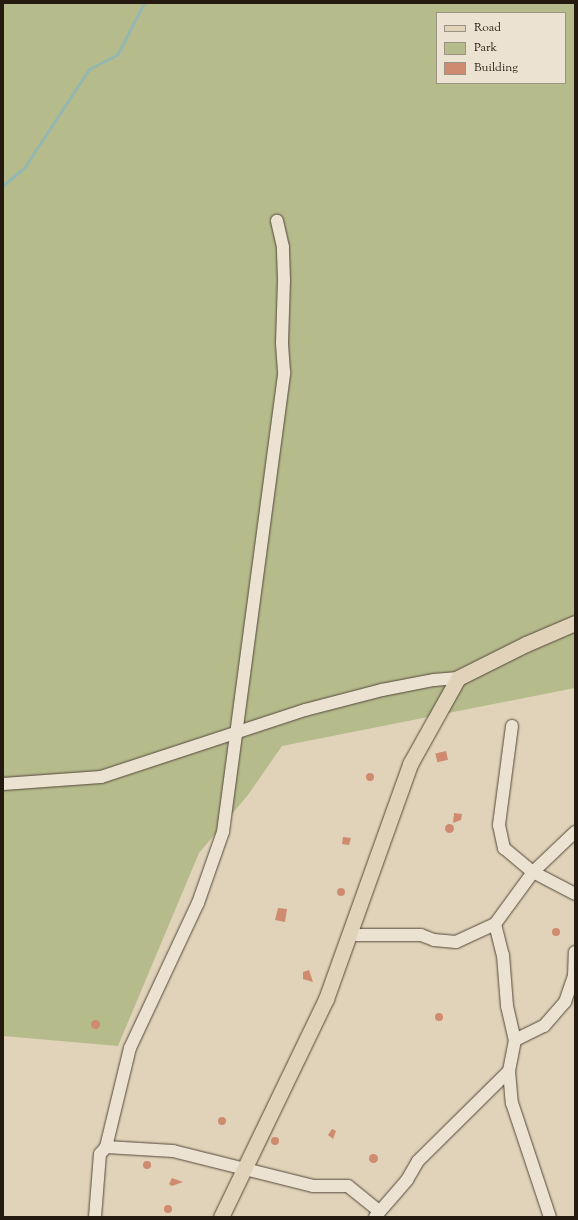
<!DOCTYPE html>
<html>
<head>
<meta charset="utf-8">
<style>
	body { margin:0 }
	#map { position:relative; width:578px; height:1220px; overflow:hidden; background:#e1d3b9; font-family:"Sorts Mill Goudy",serif }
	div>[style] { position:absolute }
	.green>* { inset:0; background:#b6bb8c }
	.stream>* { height:3px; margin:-1.5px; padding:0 1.5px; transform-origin:1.5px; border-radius:1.5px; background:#94b8b0 }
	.building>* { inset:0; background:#cf8b6f; transform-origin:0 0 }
	.round { border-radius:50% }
	.roads { filter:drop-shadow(0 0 1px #54483a) drop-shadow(0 0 1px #54483a) }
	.minor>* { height:12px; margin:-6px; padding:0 6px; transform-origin:6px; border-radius:6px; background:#ece2d2 }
	.major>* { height:15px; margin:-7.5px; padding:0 7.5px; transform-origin:7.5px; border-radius:7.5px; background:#e1d3b9 }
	span { translate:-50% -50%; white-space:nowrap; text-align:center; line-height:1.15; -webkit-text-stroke:3.5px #ece2d2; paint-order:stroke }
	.frame { position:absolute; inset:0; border:4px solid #251a10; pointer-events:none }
	.legend { position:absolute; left:436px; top:12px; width:130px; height:72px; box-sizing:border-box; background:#ece2d2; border:1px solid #9c9284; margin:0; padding:5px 7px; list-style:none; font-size:12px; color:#251a10 }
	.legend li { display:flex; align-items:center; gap:8px; height:20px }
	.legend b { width:20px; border:1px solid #9c9284 }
</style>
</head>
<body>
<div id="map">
	<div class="green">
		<div style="clip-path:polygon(evenodd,3px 3px,575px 3px,575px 688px,282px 746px,248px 795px,199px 853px,118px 1046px,3px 1036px,3px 3px,437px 13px,565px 13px,565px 83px,437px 83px,437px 13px)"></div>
	</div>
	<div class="stream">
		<div style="left:3px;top:185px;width:27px;rotate:-39deg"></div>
		<div style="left:24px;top:168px;width:118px;rotate:-56.7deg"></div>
		<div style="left:89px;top:69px;width:31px;rotate:-27deg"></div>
		<div style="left:117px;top:55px;width:59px;rotate:-62.6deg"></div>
	</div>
	<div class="building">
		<div style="left:446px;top:751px;width:9px;height:11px;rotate:77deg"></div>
		<div class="round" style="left:366px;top:773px;width:8px;height:8px"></div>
		<div style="clip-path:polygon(454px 813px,462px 814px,461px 820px,453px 823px)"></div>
		<div class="round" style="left:444.5px;top:823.5px;width:9px;height:9px"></div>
		<div style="clip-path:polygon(343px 837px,351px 838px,349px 845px,342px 844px)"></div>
		<div class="round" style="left:337px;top:888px;width:8px;height:8px"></div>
		<div style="clip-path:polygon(278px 908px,287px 909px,285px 922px,275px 920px)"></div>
		<div class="round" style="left:552px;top:928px;width:8px;height:8px"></div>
		<div style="clip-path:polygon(309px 970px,313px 982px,303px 979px,303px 972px)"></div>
		<div class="round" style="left:435px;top:1013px;width:8px;height:8px"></div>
		<div class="round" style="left:90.5px;top:1019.5px;width:9px;height:9px"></div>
		<div class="round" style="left:218px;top:1117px;width:8px;height:8px"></div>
		<div style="clip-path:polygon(332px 1129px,336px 1131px,333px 1139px,328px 1135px)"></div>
		<div class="round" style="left:271px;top:1137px;width:8px;height:8px"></div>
		<div class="round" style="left:368.5px;top:1153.5px;width:9px;height:9px"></div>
		<div class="round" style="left:143px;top:1161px;width:8px;height:8px"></div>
		<div style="clip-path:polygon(172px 1178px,183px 1182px,172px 1186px,169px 1184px)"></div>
		<div class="round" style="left:164px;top:1205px;width:8px;height:8px"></div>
	</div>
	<div class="roads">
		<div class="minor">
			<div style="left:512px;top:726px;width:100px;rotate:97.5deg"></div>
			<div style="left:499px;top:825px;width:24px;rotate:78deg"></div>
			<div style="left:504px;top:848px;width:38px;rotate:40deg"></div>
			<div style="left:533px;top:872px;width:47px;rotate:27.6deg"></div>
			<div style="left:3px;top:784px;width:98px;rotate:-4.1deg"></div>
			<div style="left:101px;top:777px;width:215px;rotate:-18.2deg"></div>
			<div style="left:305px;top:710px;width:80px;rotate:-14.6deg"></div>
			<div style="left:382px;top:690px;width:53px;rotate:-10.9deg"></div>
			<div style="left:434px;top:680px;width:24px;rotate:-5deg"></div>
			<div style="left:495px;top:924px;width:32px;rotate:76deg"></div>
			<div style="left:503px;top:955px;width:51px;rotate:85.5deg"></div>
			<div style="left:507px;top:1006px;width:35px;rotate:77deg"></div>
			<div style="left:515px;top:1040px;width:32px;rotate:101deg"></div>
			<div style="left:509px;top:1071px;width:32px;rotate:85deg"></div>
			<div style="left:512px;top:1103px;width:120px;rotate:71.6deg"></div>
			<div style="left:349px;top:935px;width:72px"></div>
			<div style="left:421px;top:935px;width:14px;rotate:21deg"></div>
			<div style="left:434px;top:940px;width:22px;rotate:5deg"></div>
			<div style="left:456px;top:942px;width:43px;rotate:-24.8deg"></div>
			<div style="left:495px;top:924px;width:64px;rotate:-53.8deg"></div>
			<div style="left:533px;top:872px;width:58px;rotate:-43.6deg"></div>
			<div style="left:515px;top:1040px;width:32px;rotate:-26deg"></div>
			<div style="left:544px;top:1026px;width:32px;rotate:-49deg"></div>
			<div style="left:565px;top:1002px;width:28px;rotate:-71deg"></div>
			<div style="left:574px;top:976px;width:24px;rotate:-88deg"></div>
			<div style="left:106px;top:1147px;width:67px;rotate:3.4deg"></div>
			<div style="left:173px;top:1151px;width:144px;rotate:14deg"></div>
			<div style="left:313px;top:1186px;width:35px"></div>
			<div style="left:348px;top:1186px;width:40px;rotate:39deg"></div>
			<div style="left:95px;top:1217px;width:63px;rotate:-85.5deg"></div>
			<div style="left:100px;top:1154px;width:9px;rotate:-49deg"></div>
			<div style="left:106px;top:1147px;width:102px;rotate:-76.4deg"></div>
			<div style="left:130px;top:1048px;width:160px;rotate:-64.9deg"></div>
			<div style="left:198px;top:903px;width:75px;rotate:-70.6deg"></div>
			<div style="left:223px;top:832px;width:464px;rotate:-82.4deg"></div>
			<div style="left:284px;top:372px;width:29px;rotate:-94deg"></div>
			<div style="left:282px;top:343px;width:63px;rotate:-88.2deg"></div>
			<div style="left:284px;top:280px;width:33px;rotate:-92deg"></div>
			<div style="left:283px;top:247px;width:27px;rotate:-103deg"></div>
			<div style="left:375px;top:1217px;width:49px;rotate:-49.1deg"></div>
			<div style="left:407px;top:1180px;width:22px;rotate:-60deg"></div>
			<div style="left:418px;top:1161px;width:128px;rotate:-44.7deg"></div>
		</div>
		<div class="major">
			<div style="left:221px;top:1217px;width:242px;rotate:-64.3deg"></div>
			<div style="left:326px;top:999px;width:250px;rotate:-70.3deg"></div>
			<div style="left:410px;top:764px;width:98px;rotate:-60.8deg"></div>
			<div style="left:458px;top:678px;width:76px;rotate:-26.6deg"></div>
			<div style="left:526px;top:644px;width:53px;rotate:-23.2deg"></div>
		</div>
	</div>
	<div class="frame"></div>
	<ul class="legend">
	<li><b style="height:5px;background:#e1d3b9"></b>Road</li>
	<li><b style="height:11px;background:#b6bb8c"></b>Park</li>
	<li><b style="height:11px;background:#cf8b6f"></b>Building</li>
	</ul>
</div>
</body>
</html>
